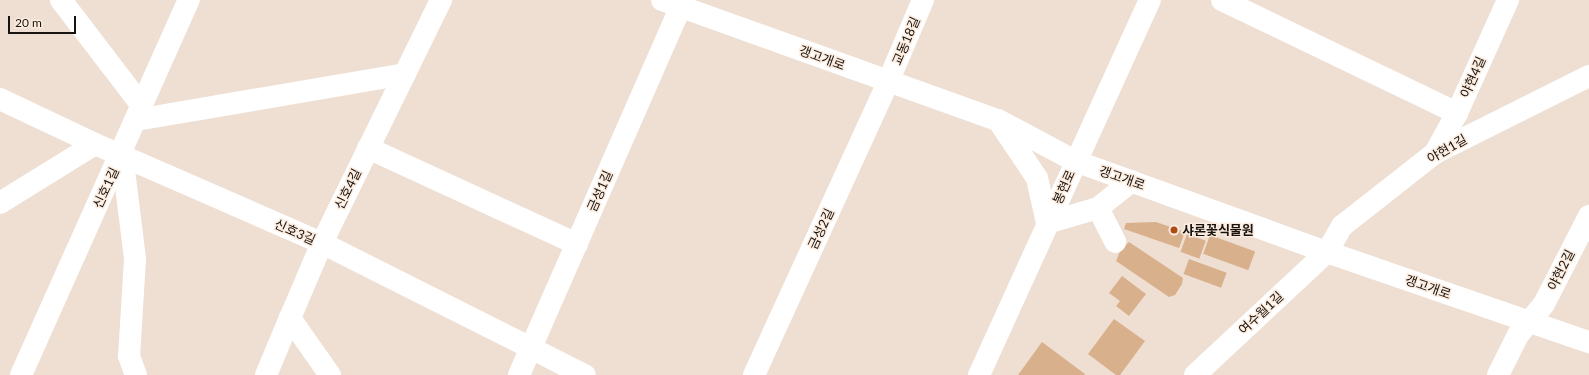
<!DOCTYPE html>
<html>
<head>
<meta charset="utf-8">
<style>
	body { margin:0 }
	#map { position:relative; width:1589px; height:375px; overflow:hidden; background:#eedfd2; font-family:Lato,"Noto Sans KR",sans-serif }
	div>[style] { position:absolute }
	.building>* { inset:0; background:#d9b08c; transform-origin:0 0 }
	.minor>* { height:22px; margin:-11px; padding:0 11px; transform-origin:11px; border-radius:11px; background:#fff }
	.dots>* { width:11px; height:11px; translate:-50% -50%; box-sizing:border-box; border:2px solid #fcecdf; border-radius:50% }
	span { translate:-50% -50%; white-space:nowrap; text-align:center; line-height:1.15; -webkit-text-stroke:3px #fcecdf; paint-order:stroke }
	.street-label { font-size:13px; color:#18130e }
	.poi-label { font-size:13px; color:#18130e; font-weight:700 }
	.left { translate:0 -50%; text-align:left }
	.scale { position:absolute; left:8px; top:16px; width:68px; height:18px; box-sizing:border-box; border:2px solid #18130e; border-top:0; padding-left:5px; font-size:12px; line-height:14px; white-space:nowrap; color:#18130e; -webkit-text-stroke:3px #fcecdf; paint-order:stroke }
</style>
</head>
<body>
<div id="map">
	<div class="building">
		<div style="clip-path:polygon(1156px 222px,1185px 232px,1179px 248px,1124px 229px,1126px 223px)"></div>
		<div style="left:1187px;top:234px;width:20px;height:19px;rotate:20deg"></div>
		<div style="left:1210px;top:235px;width:48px;height:20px;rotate:20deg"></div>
		<div style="clip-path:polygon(1129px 242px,1183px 278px,1182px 284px,1175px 295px,1169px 297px,1116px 261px,1121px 249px)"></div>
		<div style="left:1189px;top:259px;width:40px;height:16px;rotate:20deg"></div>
		<div style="clip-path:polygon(1122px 276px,1146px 294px,1129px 316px,1116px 306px,1120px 301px,1109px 293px)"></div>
		<div style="clip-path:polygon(1114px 319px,1145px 341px,1120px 375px,1116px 375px,1088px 354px)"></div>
		<div style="clip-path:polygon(1042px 342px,1085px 374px,1084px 375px,1018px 375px)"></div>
	</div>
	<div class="minor">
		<div style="left:61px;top:0;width:133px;rotate:52.6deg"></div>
		<div style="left:662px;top:0;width:357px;rotate:19.7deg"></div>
		<div style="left:998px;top:120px;width:87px;rotate:28deg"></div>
		<div style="left:1075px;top:161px;width:268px;rotate:19.9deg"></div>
		<div style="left:1327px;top:252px;width:277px;rotate:19deg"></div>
		<div style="left:1222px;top:0;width:261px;rotate:25.7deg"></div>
		<div style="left:0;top:99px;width:105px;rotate:25.3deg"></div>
		<div style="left:95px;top:144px;width:248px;rotate:23.6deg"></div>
		<div style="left:322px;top:243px;width:294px;rotate:26.7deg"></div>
		<div style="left:136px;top:120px;width:273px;rotate:-9.7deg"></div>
		<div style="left:1000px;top:123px;width:66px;rotate:56.1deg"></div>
		<div style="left:1037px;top:178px;width:46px;rotate:77.5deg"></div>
		<div style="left:1047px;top:223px;width:53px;rotate:-16.4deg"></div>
		<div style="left:1098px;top:208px;width:43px;rotate:-38.5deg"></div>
		<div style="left:368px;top:148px;width:230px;rotate:24.7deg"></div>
		<div style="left:1435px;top:153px;width:46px;rotate:-61.2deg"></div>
		<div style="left:1457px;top:113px;width:124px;rotate:-65.7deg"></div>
		<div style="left:122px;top:154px;width:106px;rotate:82.9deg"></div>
		<div style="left:135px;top:259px;width:97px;rotate:93.5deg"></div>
		<div style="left:129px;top:356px;width:20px;rotate:70deg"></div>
		<div style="left:0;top:203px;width:112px;rotate:-31.8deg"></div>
		<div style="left:1098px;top:208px;width:38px;rotate:63deg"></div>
		<div style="left:21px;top:375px;width:411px;rotate:-65.9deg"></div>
		<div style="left:266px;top:375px;width:62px;rotate:-67.2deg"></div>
		<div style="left:330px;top:375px;width:70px;rotate:-125.1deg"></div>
		<div style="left:290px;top:318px;width:82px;rotate:-66.9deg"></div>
		<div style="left:322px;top:243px;width:271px;rotate:-63.9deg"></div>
		<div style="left:519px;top:375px;width:410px;rotate:-66.3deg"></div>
		<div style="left:754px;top:375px;width:322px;rotate:-65.4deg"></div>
		<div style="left:888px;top:82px;width:89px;rotate:-66.9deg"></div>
		<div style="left:979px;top:375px;width:412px;rotate:-65.5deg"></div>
		<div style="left:1195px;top:375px;width:180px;rotate:-43deg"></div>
		<div style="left:1327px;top:252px;width:30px;rotate:-60deg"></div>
		<div style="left:1342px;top:226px;width:118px;rotate:-38.1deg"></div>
		<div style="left:1435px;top:153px;width:172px;rotate:-26.6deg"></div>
		<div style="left:1498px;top:375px;width:45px;rotate:-63.4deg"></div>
		<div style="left:1518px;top:335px;width:40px;rotate:-50deg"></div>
		<div style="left:1544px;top:304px;width:99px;rotate:-62.9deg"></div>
	</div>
	<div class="dots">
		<div style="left:1174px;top:230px;background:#ae4b15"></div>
	</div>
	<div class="street-label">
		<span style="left:906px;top:41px;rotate:-67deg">교동18길</span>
		<span style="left:822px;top:58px;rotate:20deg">갱고개로</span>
		<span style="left:1473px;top:77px;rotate:-66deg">야현4길</span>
		<span style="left:1447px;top:149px;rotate:-30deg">야현1길</span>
		<span style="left:1122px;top:178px;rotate:19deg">갱고개로</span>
		<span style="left:1064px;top:187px;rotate:-66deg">봉현로</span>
		<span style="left:106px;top:188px;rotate:-65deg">신호1길</span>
		<span style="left:348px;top:189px;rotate:-64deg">신호4길</span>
		<span style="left:600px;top:191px;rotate:-66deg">금성1길</span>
		<span style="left:821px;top:229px;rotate:-65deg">금성2길</span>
		<span style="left:295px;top:232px;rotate:24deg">신호3길</span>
		<span style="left:1561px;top:270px;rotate:-63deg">야현2길</span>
		<span style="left:1428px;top:287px;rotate:19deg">갱고개로</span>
		<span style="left:1261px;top:313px;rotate:-43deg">여수월1길</span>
	</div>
	<div class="poi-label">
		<span class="left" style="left:1182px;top:230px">샤론꽃식물원</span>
	</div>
	<div class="scale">20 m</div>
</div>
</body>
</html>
